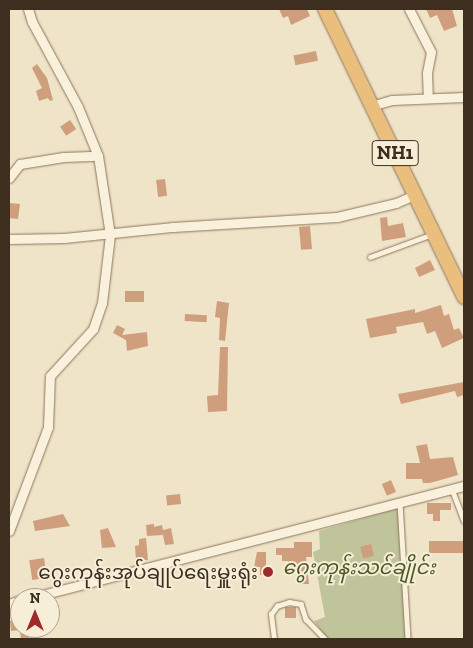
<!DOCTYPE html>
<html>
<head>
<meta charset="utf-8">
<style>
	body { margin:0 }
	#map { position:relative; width:473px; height:648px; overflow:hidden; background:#f0e4c8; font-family:"Zilla Slab","Noto Sans Myanmar",serif }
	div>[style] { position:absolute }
	.cemetery>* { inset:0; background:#bfc49a }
	.building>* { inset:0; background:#cf9f7d; transform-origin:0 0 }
	.roads { filter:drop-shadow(0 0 1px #8d765c) drop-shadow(0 0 1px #8d765c) }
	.service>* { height:4.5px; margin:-2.25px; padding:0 2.25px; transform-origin:2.25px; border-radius:2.25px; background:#faf1dc }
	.minor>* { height:9px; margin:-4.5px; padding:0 4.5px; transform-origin:4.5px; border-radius:4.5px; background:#faf1dc }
	.trunk>* { height:14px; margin:-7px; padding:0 7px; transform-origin:7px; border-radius:7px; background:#eabe7c }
	.dots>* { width:14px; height:14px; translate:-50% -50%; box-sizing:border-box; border:2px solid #f7eed8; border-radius:50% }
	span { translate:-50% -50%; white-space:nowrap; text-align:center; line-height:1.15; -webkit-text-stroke:4px #f7eed8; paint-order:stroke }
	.shield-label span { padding:1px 4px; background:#f7eed8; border:1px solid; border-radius:4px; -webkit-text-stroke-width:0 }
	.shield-label { font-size:19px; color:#3d2e20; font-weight:700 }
	.park-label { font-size:20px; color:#4d5a26; font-style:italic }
	.poi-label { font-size:20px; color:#3d2e20 }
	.right { translate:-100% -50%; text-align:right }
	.frame { position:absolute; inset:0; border:10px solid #3d2e20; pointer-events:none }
	.north { position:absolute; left:10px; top:588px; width:50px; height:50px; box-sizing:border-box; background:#f7eed8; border:1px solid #ada18e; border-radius:50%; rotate:0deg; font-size:14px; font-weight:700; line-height:20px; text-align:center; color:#3d2e20 }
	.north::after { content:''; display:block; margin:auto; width:18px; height:22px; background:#9e2a2b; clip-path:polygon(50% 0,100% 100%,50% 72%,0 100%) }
</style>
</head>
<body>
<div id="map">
	<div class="cemetery">
		<div style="clip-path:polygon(398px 508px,406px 639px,326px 638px,314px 621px,325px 617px,313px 552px,320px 549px,319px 531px)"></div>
	</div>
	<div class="building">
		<div style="clip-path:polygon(279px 9px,307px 9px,310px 16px,291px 25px,288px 16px,283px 18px)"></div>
		<div style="clip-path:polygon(426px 9px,452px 9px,457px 26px,444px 31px,437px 15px,430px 18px)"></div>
		<div style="left:316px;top:51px;width:10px;height:23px;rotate:79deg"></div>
		<div style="clip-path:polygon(37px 64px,47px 78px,53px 100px,50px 101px,48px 98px,39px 101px,36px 91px,42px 88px,32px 68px)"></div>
		<div style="left:70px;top:120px;width:11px;height:12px;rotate:56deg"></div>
		<div style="left:165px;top:179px;width:17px;height:9px;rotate:83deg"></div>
		<div style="clip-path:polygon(9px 203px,20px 204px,18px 219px,9px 218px)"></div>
		<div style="clip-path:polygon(387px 217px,388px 226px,403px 223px,406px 237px,382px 241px,380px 218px)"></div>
		<div style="left:310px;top:226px;width:23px;height:11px;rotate:85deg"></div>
		<div style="clip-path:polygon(430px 260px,435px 270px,419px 277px,415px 268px)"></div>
		<div style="left:125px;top:291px;width:19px;height:11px"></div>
		<div style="clip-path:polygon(217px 301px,229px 303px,225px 341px,219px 340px,220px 318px,215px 317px)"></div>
		<div style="clip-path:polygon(441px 305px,444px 316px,449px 314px,454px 330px,459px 328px,464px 338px,442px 348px,435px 331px,427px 334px,423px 322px,396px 327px,397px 333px,370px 338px,366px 319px,415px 309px,415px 313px)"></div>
		<div style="left:185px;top:314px;width:22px;height:7px;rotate:3deg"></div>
		<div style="clip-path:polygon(117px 325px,125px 329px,122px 335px,147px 332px,148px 346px,127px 351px,126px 340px,113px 333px)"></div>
		<div style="clip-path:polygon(220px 347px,228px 347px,227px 411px,208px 412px,207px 396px,218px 395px)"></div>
		<div style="clip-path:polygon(464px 382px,464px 395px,457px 397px,455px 391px,401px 404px,398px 394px)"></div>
		<div style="clip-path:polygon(427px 444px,430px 459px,453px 457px,458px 475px,430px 483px,423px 483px,422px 479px,406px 479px,406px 463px,420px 463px,416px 446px)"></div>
		<div style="left:391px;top:480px;width:13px;height:10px;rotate:67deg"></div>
		<div style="left:180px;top:494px;width:10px;height:14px;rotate:84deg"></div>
		<div style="clip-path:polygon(427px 503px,451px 503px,451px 510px,440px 510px,440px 521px,433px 521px,433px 514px,427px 514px)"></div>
		<div style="clip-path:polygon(63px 514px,70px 526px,35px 531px,33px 521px)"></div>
		<div style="clip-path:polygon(154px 524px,154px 527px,162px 525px,163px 530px,171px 528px,174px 544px,165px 545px,163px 535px,147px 536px,146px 525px)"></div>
		<div style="clip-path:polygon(108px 528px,116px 547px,102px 548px,100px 530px)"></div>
		<div style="clip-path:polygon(146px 538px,148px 560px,136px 561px,135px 546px,139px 545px,139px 539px)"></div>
		<div style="left:464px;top:541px;width:12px;height:35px;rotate:90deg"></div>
		<div style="clip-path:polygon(294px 542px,312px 542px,312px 557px,306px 557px,309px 584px,302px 584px,298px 572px,288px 569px,288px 561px,282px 561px,282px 555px,276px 555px,276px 548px,294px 548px)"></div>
		<div style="left:371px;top:544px;width:12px;height:11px;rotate:76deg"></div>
		<div style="clip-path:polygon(257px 552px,266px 552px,266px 568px,271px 568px,271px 575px,260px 575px,260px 567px,254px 567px)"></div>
		<div style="left:44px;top:558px;width:20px;height:15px;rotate:81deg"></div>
		<div style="left:296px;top:607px;width:11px;height:11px;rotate:90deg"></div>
		<div style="clip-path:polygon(20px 620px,20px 628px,28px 628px,29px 638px,21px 639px,20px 630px,11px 631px,10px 621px)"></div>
	</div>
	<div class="roads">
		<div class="service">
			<div style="left:370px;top:257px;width:67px;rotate:-20.1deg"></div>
			<div style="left:452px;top:489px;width:34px;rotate:69deg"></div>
			<div style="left:400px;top:503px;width:136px;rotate:86.6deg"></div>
			<div style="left:33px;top:628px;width:11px;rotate:80deg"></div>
			<div style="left:274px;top:639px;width:25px;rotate:-97deg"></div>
			<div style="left:271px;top:614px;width:10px;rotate:-53deg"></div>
			<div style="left:277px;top:606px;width:13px;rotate:-18deg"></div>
			<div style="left:289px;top:602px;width:12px;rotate:9deg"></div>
			<div style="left:301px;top:604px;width:16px;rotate:72deg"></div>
			<div style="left:306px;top:619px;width:28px;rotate:46deg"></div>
		</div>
		<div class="minor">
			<div style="left:409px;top:9px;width:48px;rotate:62.9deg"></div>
			<div style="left:431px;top:52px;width:21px;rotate:101deg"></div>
			<div style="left:427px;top:73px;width:24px;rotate:88deg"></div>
			<div style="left:371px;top:106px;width:22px;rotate:-16deg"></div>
			<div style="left:392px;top:100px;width:72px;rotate:-2.4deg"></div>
			<div style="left:9px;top:178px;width:18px;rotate:-52deg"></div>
			<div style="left:20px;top:164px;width:44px;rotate:-9.2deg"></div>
			<div style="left:63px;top:157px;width:35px;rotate:-2deg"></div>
			<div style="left:9px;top:239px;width:55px;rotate:-1deg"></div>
			<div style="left:64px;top:238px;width:110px;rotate:-5.8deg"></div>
			<div style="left:173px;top:227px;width:164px;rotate:-3.5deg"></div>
			<div style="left:337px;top:217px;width:61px;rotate:-13.3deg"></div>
			<div style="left:396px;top:203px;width:22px;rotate:-24deg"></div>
			<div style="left:9px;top:531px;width:111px;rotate:-69.4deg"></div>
			<div style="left:48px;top:427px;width:51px;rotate:-87.8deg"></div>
			<div style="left:50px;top:376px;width:64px;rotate:-47.5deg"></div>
			<div style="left:93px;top:329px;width:28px;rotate:-71deg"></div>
			<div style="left:102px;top:303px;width:68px;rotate:-83.3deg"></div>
			<div style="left:110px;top:235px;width:80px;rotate:-98.6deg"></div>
			<div style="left:98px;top:156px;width:53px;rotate:-112.2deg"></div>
			<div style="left:78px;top:107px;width:97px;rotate:-118.4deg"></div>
			<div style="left:32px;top:22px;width:14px;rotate:-107deg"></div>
			<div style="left:30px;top:598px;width:448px;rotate:-14.5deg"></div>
			<div style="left:9px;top:604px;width:12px;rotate:-20deg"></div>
		</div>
		<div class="trunk">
			<div style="left:325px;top:9px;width:320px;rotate:64.2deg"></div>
		</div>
	</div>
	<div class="dots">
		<div style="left:268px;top:572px;background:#9e2a2b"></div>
	</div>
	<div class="shield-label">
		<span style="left:395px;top:153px">NH1</span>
	</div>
	<div class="park-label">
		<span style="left:359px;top:567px">ဂွေးကုန်းသင်ချိုင်း</span>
	</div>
	<div class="poi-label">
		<span class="right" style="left:258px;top:572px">ဂွေးကုန်းအုပ်ချုပ်ရေးမှူးရုံး</span>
	</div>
	<div class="frame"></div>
	<div class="north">N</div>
</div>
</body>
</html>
